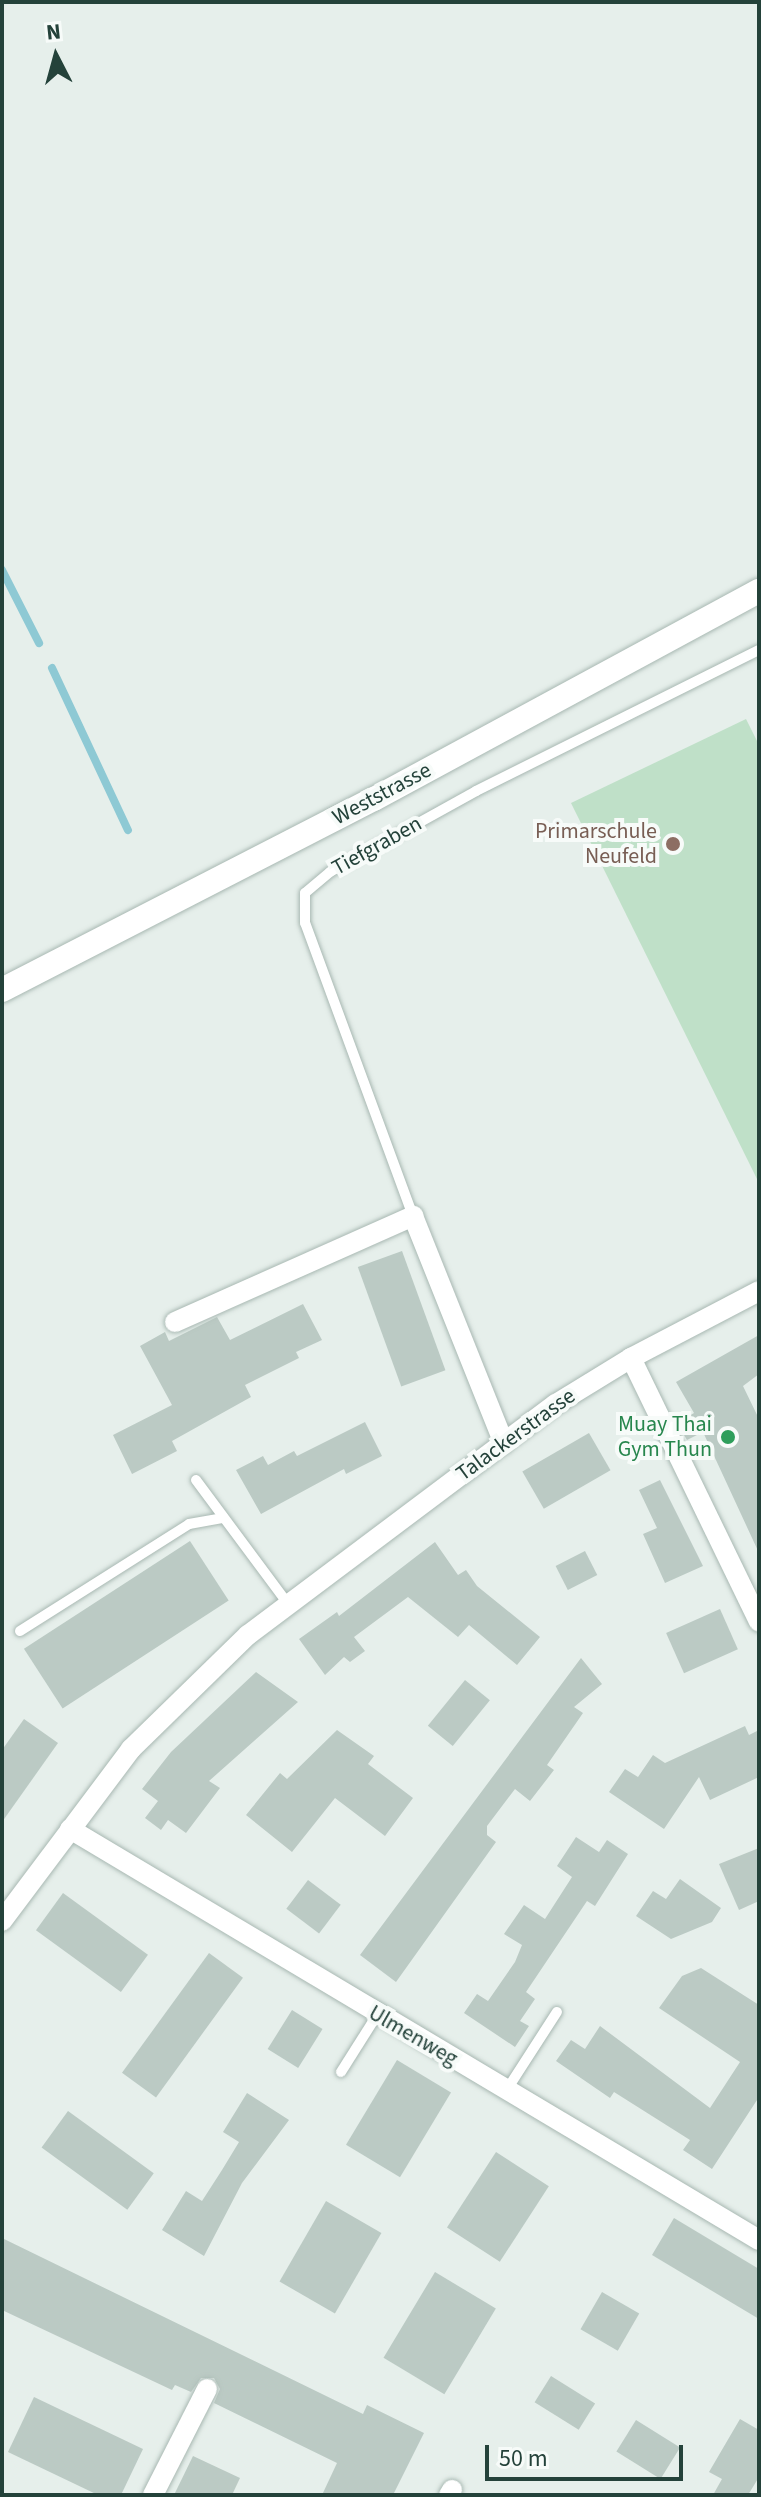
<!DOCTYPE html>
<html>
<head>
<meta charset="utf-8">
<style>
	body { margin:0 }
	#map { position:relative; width:761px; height:2497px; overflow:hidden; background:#e6efeb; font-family:"Source Sans 3",sans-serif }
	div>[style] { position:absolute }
	.green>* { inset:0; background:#bfe0c8 }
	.stream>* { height:8px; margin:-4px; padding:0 4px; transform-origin:4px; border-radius:4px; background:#8ec9d4 }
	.building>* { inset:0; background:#bbcac4; transform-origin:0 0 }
	.roads { filter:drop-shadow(0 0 2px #a8b8b2) drop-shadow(0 0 2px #a8b8b2) }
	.lane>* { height:10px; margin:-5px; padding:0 5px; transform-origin:5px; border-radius:5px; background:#fff }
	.street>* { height:20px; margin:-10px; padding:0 10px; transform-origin:10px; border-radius:10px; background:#fff }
	.secondary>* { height:24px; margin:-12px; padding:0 12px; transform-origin:12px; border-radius:12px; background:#fff }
	.dots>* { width:22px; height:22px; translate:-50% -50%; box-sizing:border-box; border:4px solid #f7fbf9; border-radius:50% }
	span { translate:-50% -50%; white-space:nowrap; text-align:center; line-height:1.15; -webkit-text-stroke:8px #f7fbf9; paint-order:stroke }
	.street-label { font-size:22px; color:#24423a }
	.education-label { font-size:22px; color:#785e54 }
	.right { translate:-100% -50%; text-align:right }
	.leisure-label { font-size:22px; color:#27864d }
	.frame { position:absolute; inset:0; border:4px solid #24423a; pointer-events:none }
	.north { position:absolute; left:16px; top:16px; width:80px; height:80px; -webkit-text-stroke:6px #f7fbf9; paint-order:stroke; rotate:354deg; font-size:22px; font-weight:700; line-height:32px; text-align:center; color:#24423a }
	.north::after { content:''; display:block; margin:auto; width:28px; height:36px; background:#24423a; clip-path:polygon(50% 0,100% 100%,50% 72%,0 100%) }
	.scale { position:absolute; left:485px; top:2445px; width:198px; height:36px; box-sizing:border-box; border:4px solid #24423a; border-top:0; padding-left:10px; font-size:24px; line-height:28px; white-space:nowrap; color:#24423a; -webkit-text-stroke:6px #f7fbf9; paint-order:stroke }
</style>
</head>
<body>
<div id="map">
	<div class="green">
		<div style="clip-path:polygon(746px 719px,759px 745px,759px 1183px,571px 803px)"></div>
	</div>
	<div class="stream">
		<div style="left:2px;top:570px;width:82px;rotate:63.1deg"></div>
		<div style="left:52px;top:668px;width:179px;rotate:64.9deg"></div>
	</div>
	<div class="building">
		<div style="left:402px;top:1251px;width:127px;height:47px;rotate:70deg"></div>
		<div style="clip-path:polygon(303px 1304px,322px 1340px,296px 1352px,299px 1358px,245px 1385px,251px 1397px,172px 1441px,177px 1451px,132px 1474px,113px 1435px,172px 1405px,140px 1346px,165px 1332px,169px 1341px,217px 1317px,230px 1340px)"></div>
		<div style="clip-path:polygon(759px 1335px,759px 1374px,743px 1386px,759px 1419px,759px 1553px,703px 1432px,687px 1440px,677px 1423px,694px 1413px,676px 1382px)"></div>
		<div style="clip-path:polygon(365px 1422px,382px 1456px,346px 1474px,344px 1469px,261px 1514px,236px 1470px,263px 1456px,268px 1465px,294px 1451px,297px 1456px)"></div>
		<div style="left:589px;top:1433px;width:43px;height:77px;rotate:60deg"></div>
		<div style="clip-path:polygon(660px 1480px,703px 1566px,665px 1583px,643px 1534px,657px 1528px,639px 1490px)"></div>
		<div style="left:190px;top:1541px;width:71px;height:198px;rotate:57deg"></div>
		<div style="clip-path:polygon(435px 1542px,458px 1575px,466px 1570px,477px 1586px,540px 1637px,517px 1665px,469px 1625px,458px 1637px,408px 1597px,354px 1637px,365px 1651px,350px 1662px,344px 1657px,325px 1675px,299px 1639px,337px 1612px,339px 1616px)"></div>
		<div style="left:585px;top:1551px;width:27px;height:33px;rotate:63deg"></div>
		<div style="left:720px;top:1609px;width:44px;height:59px;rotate:66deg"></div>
		<div style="clip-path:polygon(581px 1658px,602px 1684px,574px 1707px,583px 1713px,547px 1765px,554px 1770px,530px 1801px,515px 1789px,487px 1826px,487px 1835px,496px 1842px,396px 1982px,360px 1955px)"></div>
		<div style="clip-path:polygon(256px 1672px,298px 1702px,209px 1781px,220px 1788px,186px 1833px,168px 1820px,161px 1830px,145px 1818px,158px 1801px,142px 1789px,171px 1752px)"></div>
		<div style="left:465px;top:1680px;width:32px;height:59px;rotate:39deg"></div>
		<div style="clip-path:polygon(24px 1719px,58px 1743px,2px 1822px,2px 1750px)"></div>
		<div style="clip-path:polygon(745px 1726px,749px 1735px,759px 1730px,759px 1777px,710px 1800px,699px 1777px,664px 1829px,609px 1792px,625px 1769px,638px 1777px,653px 1755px,665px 1763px)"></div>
		<div style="clip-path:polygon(337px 1730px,374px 1756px,368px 1764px,413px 1798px,385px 1836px,335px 1798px,292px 1852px,246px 1815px,280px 1773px,287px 1779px)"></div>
		<div style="clip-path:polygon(576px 1837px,599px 1852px,607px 1840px,628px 1854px,595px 1906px,587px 1901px,526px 1992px,535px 1999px,520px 2021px,529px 2026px,515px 2047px,464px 2013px,477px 1994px,488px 2001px,515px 1962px,522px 1945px,504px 1934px,524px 1905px,545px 1919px,572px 1877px,557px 1866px)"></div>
		<div style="clip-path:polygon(759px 1848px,759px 1901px,739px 1910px,719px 1864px)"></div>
		<div style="clip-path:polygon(680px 1879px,721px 1908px,712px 1922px,671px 1939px,636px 1916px,653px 1891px,666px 1899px)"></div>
		<div style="left:308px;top:1880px;width:41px;height:36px;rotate:37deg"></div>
		<div style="left:63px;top:1893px;width:105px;height:46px;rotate:36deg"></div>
		<div style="left:209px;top:1953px;width:42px;height:148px;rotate:36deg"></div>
		<div style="clip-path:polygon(701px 1968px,759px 2005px,759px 2097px,712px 2169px,683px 2150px,690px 2140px,614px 2092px,610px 2098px,556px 2061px,571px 2040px,585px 2049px,600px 2026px,710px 2108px,740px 2062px,659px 2008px,682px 1976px)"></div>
		<div style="left:292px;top:2010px;width:36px;height:46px;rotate:32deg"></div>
		<div style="left:397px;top:2060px;width:63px;height:99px;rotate:31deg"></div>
		<div style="clip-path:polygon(247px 2093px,289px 2120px,242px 2183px,204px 2256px,162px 2230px,186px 2191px,202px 2201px,222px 2170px,239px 2142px,223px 2132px)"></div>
		<div style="left:68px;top:2111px;width:106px;height:45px;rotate:36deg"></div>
		<div style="left:496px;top:2152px;width:63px;height:90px;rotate:33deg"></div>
		<div style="left:326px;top:2201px;width:64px;height:93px;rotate:30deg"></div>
		<div style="clip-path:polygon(674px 2218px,759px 2269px,759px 2319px,652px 2255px)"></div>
		<div style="clip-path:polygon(2px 2238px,363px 2414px,367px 2405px,424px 2433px,393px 2495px,322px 2495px,337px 2463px,214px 2403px,220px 2389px,214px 2378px,201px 2378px,191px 2392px,175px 2385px,172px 2390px,2px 2310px)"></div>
		<div style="left:435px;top:2272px;width:71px;height:100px;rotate:31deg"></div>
		<div style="left:602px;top:2292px;width:43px;height:43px;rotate:30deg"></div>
		<div style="left:551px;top:2376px;width:52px;height:31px;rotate:32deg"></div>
		<div style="clip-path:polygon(34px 2397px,143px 2449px,121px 2495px,98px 2495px,8px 2452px)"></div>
		<div style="clip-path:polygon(740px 2419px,759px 2430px,759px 2477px,748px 2495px,713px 2495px,722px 2479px,709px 2472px)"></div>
		<div style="left:636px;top:2420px;width:52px;height:37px;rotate:32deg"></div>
		<div style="clip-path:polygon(193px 2456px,240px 2478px,232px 2495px,174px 2495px)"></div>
	</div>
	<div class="roads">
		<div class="lane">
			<div style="left:413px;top:1216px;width:312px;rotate:-110.2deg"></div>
			<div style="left:305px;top:923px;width:30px;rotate:-90deg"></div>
			<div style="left:305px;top:893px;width:33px;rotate:-40deg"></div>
			<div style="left:330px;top:872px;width:167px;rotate:-29deg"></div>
			<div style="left:476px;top:791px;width:316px;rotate:-26.5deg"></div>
			<div style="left:196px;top:1480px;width:154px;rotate:53.4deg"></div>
			<div style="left:20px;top:1631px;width:200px;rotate:-32.3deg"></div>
			<div style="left:189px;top:1524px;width:35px;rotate:-10deg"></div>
			<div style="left:341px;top:2072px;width:67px;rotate:-57.7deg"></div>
			<div style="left:506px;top:2091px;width:94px;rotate:-57.2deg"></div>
		</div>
		<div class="street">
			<div style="left:175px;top:1322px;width:261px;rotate:-24deg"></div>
			<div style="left:413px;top:1216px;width:245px;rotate:68.2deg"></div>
			<div style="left:631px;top:1358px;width:293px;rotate:64.1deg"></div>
			<div style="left:70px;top:1829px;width:802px;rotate:30.82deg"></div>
			<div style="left:2px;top:1921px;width:215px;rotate:-53.1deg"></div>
			<div style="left:131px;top:1749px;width:163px;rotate:-44.3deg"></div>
			<div style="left:248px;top:1635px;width:385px;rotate:-36.9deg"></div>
			<div style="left:556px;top:1404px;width:88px;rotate:-31.5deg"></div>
			<div style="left:631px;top:1358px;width:144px;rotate:-27.6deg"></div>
			<div style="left:153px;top:2495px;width:119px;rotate:-63deg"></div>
			<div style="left:449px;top:2495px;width:6px;rotate:-59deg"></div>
		</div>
		<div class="secondary">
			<div style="left:2px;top:990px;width:418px;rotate:-27.2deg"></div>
			<div style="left:374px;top:799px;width:438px;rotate:-28.4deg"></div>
		</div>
	</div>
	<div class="dots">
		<div style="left:673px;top:844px;background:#8d6e63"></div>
		<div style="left:728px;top:1437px;background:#2e9e5b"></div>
	</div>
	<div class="street-label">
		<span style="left:382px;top:794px;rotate:-28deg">Weststrasse</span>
		<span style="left:377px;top:846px;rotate:-29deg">Tiefgraben</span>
		<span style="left:516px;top:1435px;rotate:-36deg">Talackerstrasse</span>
		<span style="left:413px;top:2036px;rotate:30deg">Ulmenweg</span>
	</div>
	<div class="education-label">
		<span class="right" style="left:657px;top:844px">Primarschule<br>Neufeld</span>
	</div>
	<div class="leisure-label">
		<span class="right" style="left:712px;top:1437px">Muay Thai<br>Gym Thun</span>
	</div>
	<div class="frame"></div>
	<div class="north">N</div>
	<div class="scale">50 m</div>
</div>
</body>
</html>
